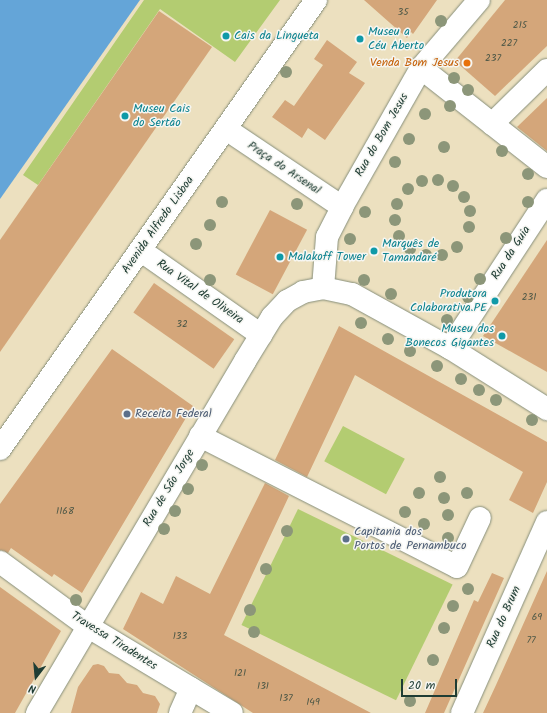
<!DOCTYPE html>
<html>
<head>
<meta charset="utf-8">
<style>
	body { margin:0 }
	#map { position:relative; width:547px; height:713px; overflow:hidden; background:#ece0bf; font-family:Kalam,sans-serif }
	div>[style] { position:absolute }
	.green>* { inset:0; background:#b3cc71; transform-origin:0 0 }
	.water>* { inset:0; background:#64a5d8 }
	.building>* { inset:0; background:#d4a67a; transform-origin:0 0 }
	.roads { filter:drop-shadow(0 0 1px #868e7a) drop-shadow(0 0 1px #868e7a) }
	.minor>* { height:22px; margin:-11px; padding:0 11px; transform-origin:11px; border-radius:11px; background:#fff }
	.major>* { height:22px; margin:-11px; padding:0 11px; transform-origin:11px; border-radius:11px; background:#fff }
	.trees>* { width:12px; height:12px; margin:-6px; border-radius:50%; background:#8c9679 }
	.dots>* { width:11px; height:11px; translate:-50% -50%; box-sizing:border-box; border:2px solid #f6f6f2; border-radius:50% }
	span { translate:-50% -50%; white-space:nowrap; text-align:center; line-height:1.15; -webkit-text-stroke:3px #f6f6f2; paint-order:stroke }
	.number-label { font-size:10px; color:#4c5746 }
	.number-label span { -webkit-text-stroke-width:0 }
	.culture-label { font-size:12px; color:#0d838f }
	.left { translate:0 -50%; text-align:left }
	.right { translate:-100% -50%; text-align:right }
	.food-label { font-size:12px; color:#c56008 }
	.street-label { font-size:12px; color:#1f3d34 }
	.service-label { font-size:12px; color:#4e5e75 }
	.north { position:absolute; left:16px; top:657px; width:40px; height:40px; -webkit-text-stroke:3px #f6f6f2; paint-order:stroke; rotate:196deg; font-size:11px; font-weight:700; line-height:16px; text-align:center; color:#1f3d34 }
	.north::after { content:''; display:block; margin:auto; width:14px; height:18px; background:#1f3d34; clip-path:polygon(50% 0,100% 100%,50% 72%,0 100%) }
	.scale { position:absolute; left:401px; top:679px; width:56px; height:18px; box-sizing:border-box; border:2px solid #1f3d34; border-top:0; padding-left:5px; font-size:12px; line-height:14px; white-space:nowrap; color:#1f3d34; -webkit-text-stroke:3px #f6f6f2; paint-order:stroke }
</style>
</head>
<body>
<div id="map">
	<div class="green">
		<div style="clip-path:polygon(144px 0,280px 0,235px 62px,160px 9px,38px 185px,23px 175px)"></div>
		<div style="left:343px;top:426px;width:70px;height:40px;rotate:28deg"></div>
		<div style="left:298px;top:509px;width:172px;height:129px;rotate:26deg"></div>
	</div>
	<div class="water">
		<div style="clip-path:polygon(0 0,140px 0,0 199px)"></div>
	</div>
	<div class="building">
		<div style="clip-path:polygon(364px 0,437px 0,413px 34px,411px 32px,407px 38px)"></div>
		<div style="clip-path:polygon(505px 0,547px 0,547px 46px,495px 96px,455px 61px)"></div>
		<div style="clip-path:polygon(159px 11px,212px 47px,0 352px,0 240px)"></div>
		<div style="clip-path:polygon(327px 40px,357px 62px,349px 73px,365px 83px,325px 140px,308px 128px,302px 138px,272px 117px,285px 100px,294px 106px,323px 65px,314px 59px)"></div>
		<div style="clip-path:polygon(547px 98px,547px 151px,517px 127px)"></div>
		<div style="left:270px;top:210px;width:42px;height:73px;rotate:28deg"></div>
		<div style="clip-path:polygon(547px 240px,547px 372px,483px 336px)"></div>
		<div style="left:154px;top:283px;width:98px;height:36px;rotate:35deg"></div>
		<div style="clip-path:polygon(339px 326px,547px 442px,547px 482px,533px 513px,509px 500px,523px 472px,355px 375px,307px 477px,275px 460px)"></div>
		<div style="clip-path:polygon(112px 349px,193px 406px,82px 593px,54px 574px,52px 577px,11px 548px,8px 553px,0 550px,0 504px)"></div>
		<div style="clip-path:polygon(265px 483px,289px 496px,224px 635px,371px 713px,253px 713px,123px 629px,141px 592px,163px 604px,176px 576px,210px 594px)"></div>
		<div style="clip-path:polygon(547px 571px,547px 713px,483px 713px,496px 685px)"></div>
		<div style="clip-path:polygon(492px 573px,504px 578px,444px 713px,425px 713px,474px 600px,478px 602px)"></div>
		<div style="clip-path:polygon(0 587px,61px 631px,15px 713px,0 713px)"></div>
		<div style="clip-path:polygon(98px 664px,104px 666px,109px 673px,119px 674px,127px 683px,137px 685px,143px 693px,155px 696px,160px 704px,157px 713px,71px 713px,78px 687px,93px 665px)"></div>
	</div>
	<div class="roads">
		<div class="minor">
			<div style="left:421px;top:68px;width:160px;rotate:38.2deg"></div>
			<div style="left:492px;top:124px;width:77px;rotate:-44.5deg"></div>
			<div style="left:226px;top:129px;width:140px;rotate:33.9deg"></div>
			<div style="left:140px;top:250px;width:148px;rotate:35.1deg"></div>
			<div style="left:323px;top:288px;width:51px;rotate:-85.5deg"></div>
			<div style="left:327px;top:237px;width:34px;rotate:-63deg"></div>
			<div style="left:342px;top:207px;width:160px;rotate:-60.4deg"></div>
			<div style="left:421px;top:68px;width:89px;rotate:-49.5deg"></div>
			<div style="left:450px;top:348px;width:177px;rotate:-56.8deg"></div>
			<div style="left:200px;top:436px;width:288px;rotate:27deg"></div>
			<div style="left:457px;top:567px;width:54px;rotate:-64.9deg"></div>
			<div style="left:0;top:562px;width:108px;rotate:36.3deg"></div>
			<div style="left:87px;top:626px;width:169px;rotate:31deg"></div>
			<div style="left:37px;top:713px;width:409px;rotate:-59.4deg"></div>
			<div style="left:245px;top:361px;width:52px;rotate:-58.5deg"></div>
			<div style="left:272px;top:317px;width:22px;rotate:-47deg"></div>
			<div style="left:287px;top:301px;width:18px;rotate:-29deg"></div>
			<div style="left:303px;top:292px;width:20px;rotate:-11deg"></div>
			<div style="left:323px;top:288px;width:30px;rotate:12deg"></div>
			<div style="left:352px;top:294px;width:112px;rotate:28.9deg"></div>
			<div style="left:450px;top:348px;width:115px;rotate:32.2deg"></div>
			<div style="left:180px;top:713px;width:27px;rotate:-66deg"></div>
			<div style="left:462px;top:713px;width:209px;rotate:-66deg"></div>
		</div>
		<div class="major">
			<div style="left:0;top:449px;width:549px;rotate:-54.86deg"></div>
		</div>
	</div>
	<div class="trees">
		<div style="left:441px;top:21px"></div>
		<div style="left:286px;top:72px"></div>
		<div style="left:454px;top:78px"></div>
		<div style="left:468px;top:90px"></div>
		<div style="left:450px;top:106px"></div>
		<div style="left:425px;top:114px"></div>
		<div style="left:409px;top:139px"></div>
		<div style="left:444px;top:147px"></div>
		<div style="left:502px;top:151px"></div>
		<div style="left:395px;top:162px"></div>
		<div style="left:528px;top:174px"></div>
		<div style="left:438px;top:180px"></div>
		<div style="left:422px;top:181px"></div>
		<div style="left:453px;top:186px"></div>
		<div style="left:408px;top:189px"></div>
		<div style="left:464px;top:197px"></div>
		<div style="left:222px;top:202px"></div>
		<div style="left:528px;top:202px"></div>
		<div style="left:297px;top:204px"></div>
		<div style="left:397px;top:204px"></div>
		<div style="left:470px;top:211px"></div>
		<div style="left:365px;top:212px"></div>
		<div style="left:395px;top:220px"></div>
		<div style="left:210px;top:225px"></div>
		<div style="left:469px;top:227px"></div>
		<div style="left:399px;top:236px"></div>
		<div style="left:506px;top:238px"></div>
		<div style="left:350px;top:239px"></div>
		<div style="left:196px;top:244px"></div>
		<div style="left:457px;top:247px"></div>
		<div style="left:410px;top:249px"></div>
		<div style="left:426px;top:255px"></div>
		<div style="left:442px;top:255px"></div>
		<div style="left:480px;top:279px"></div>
		<div style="left:210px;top:280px"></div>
		<div style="left:364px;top:280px"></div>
		<div style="left:391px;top:294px"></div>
		<div style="left:468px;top:297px"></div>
		<div style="left:447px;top:320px"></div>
		<div style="left:361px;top:323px"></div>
		<div style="left:388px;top:339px"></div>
		<div style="left:410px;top:351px"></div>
		<div style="left:437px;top:366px"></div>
		<div style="left:461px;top:379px"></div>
		<div style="left:479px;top:390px"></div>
		<div style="left:496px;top:400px"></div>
		<div style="left:532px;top:420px"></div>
		<div style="left:202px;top:465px"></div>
		<div style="left:440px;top:477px"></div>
		<div style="left:188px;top:489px"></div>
		<div style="left:419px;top:493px"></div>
		<div style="left:467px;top:493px"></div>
		<div style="left:444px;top:498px"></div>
		<div style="left:175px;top:511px"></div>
		<div style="left:405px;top:512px"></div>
		<div style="left:448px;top:515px"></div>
		<div style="left:424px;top:524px"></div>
		<div style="left:164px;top:529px"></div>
		<div style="left:287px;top:531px"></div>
		<div style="left:448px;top:538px"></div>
		<div style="left:266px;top:569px"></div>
		<div style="left:468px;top:589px"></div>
		<div style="left:76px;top:600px"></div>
		<div style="left:453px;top:606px"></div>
		<div style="left:250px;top:610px"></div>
		<div style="left:444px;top:628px"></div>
		<div style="left:254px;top:632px"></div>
		<div style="left:433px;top:660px"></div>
		<div style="left:410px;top:701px"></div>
	</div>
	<div class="dots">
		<div style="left:226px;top:36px;background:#0f9aa8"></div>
		<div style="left:360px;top:39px;background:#0f9aa8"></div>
		<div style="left:467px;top:63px;background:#e8710a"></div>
		<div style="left:125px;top:116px;background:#0f9aa8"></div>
		<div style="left:374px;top:251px;background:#0f9aa8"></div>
		<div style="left:280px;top:257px;background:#0f9aa8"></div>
		<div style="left:495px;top:301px;background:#0f9aa8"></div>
		<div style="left:502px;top:336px;background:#0f9aa8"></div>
		<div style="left:127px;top:414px;background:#5c6f8a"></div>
		<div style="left:346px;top:539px;background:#5c6f8a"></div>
	</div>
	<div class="number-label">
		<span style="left:403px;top:13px">35</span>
		<span style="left:520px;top:26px">215</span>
		<span style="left:509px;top:44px">227</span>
		<span style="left:493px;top:59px">237</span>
		<span style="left:529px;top:298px">231</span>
		<span style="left:182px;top:325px">32</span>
		<span style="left:65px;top:512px">1168</span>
		<span style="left:537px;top:618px">69</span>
		<span style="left:180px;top:637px">133</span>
		<span style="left:531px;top:641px">77</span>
		<span style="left:240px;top:674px">121</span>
		<span style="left:263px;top:687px">131</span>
		<span style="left:286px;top:699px">137</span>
		<span style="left:313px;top:703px">149</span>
	</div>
	<div class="culture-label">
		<span class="left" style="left:368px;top:39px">Museu a<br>Céu Aberto</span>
		<span class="left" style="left:234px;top:36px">Cais da Lingueta</span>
		<span class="left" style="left:133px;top:116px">Museu Cais<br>do Sertão</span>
		<span class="left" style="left:382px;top:251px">Marquês de<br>Tamandaré</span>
		<span class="left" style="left:288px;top:257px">Malakoff Tower</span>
		<span class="right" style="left:487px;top:301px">Produtora<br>Colaborativa.PE</span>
		<span class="right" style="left:494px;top:336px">Museu dos<br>Bonecos Gigantes</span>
	</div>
	<div class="food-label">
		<span class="right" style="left:459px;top:63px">Venda Bom Jesus</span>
	</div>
	<div class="street-label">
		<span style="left:382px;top:135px;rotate:-60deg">Rua do Bom Jesus</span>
		<span style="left:284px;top:168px;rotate:34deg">Praça do Arsenal</span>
		<span style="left:158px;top:225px;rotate:-55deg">Avenida Alfredo Lisboa</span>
		<span style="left:511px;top:253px;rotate:-57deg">Rua da Guia</span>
		<span style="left:200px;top:292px;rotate:35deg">Rua Vital de Oliveira</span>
		<span style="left:169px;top:488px;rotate:-59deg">Rua de São Jorge</span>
		<span style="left:504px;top:617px;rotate:-66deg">Rua do Brum</span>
		<span style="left:114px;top:641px;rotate:32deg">Travessa Tiradentes</span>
	</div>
	<div class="service-label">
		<span class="left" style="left:135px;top:414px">Receita Federal</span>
		<span class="left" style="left:354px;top:539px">Capitania dos<br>Portos de Pernambuco</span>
	</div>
	<div class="north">N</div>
	<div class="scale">20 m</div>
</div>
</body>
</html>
